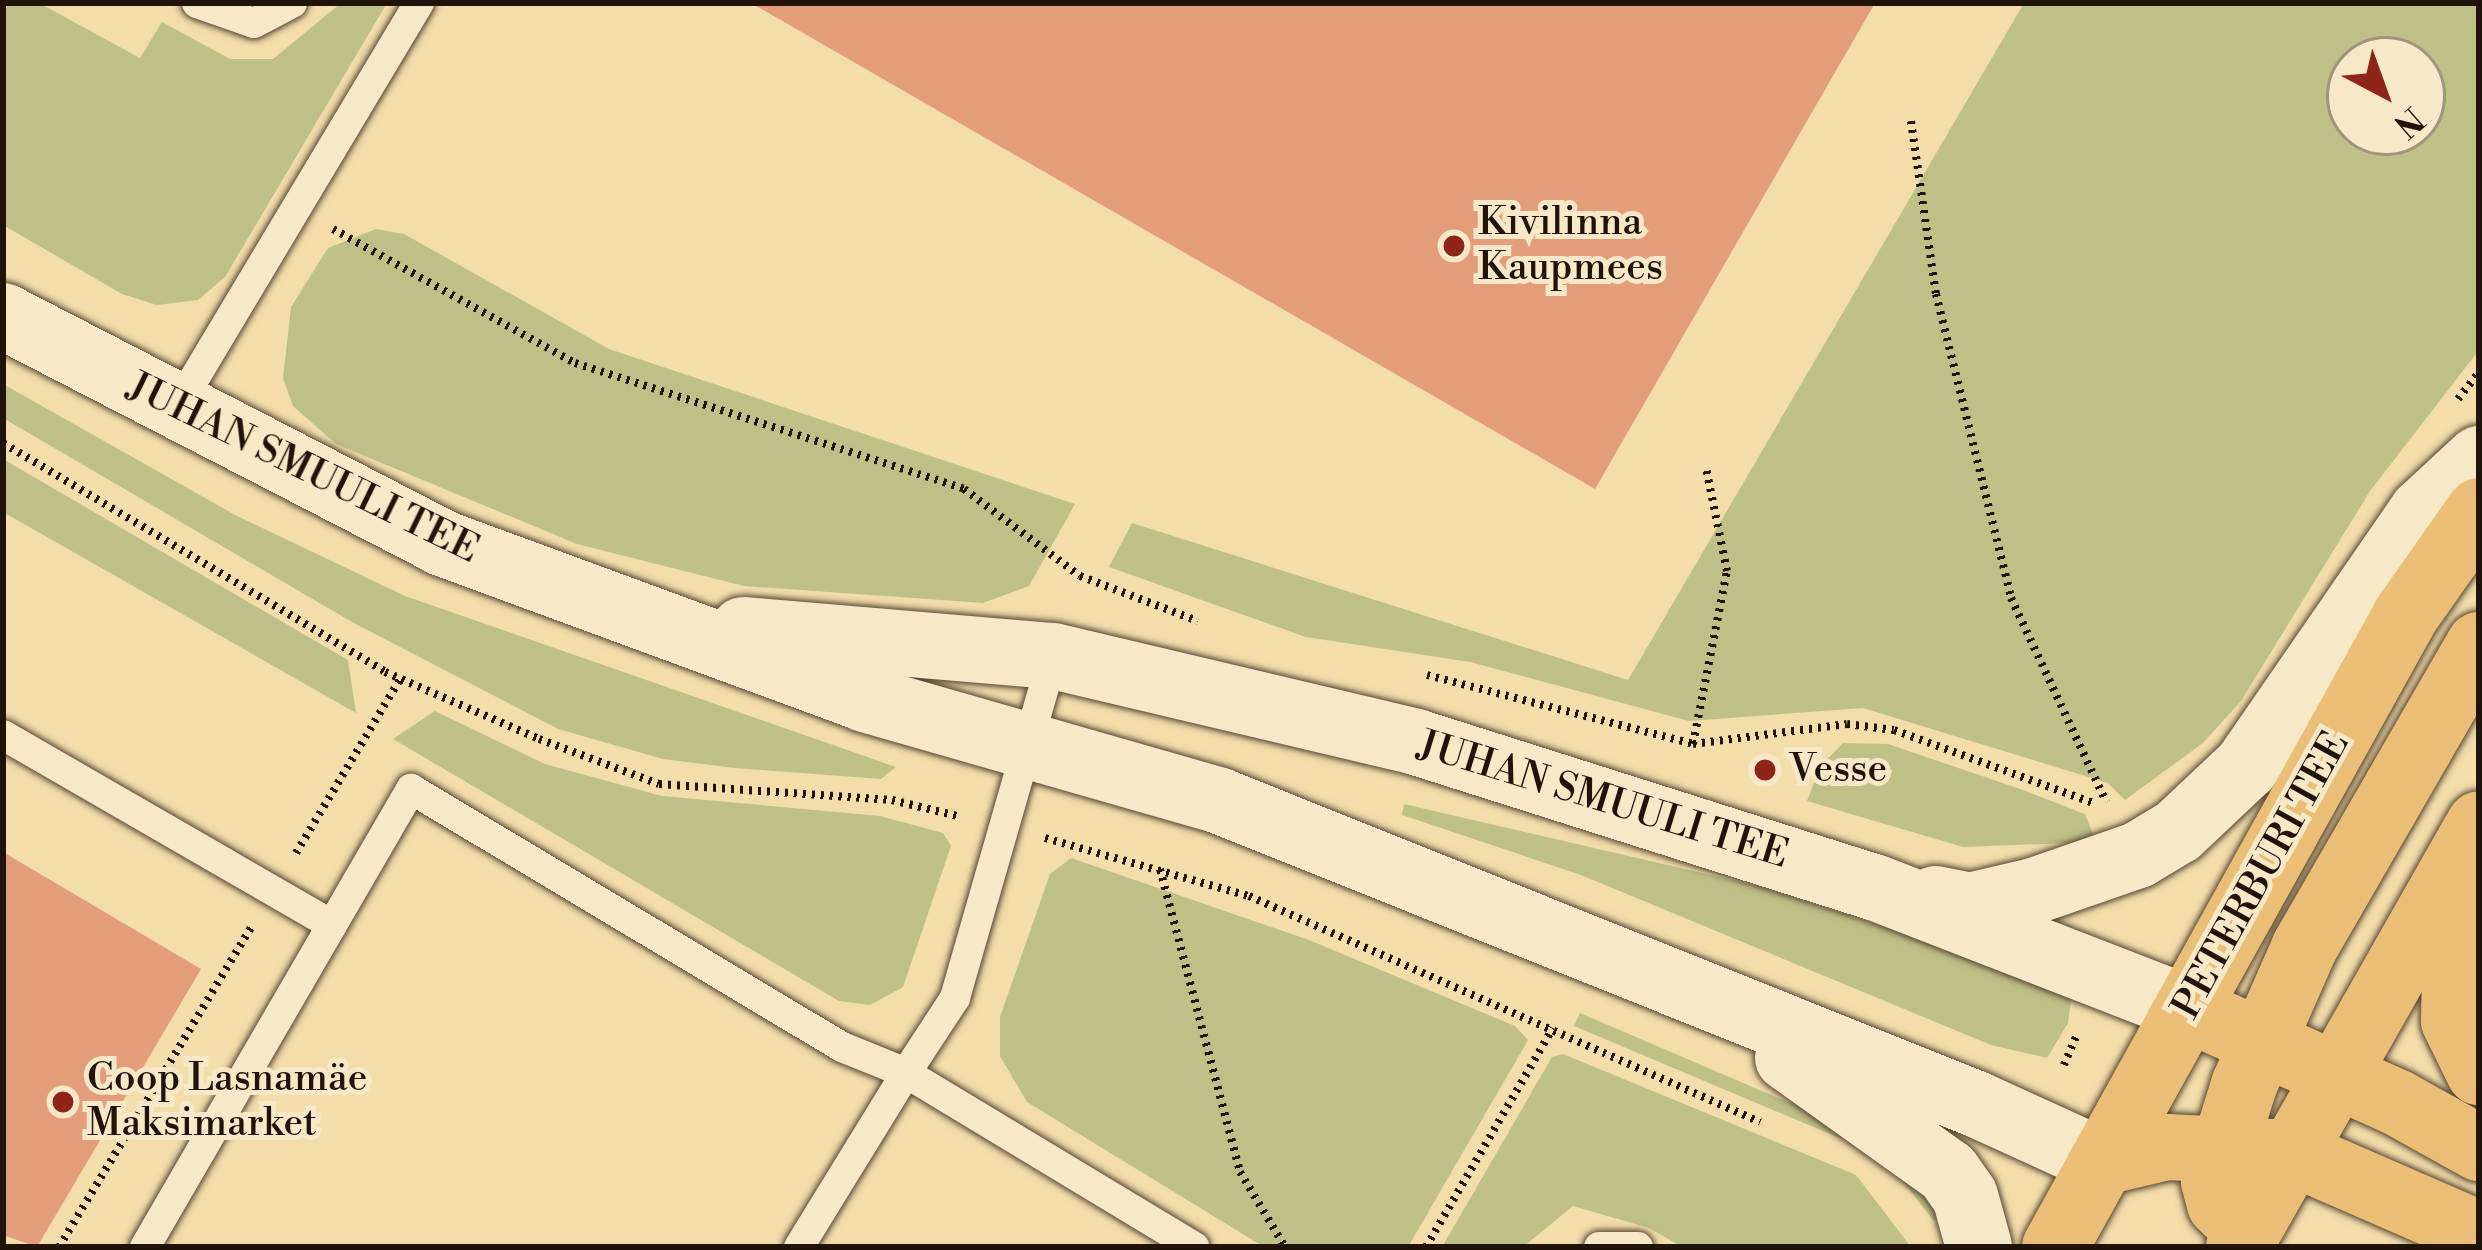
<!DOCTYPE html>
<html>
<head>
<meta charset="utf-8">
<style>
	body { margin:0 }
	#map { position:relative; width:2482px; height:1250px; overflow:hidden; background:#f3ddab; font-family:"Libre Bodoni",serif }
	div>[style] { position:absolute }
	.green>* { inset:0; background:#bec087 }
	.building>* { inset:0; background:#e49d7b }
	.path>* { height:8px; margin-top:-4px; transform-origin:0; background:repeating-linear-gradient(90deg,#21130a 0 3px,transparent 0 9px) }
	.roads { filter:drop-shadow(0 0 3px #564632) drop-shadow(0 0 3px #564632) }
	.lane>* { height:30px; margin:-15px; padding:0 15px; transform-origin:15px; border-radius:15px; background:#f7e9c8 }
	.secondary>* { height:66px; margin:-33px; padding:0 33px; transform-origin:33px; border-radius:33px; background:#f7e9c8 }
	.primary>* { height:66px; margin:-33px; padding:0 33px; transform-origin:33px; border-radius:33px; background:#eabe76 }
	.highway>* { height:66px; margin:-33px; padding:0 33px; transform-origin:33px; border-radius:33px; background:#eabe76 }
	.dots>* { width:33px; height:33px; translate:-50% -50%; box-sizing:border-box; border:6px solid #f7e9c8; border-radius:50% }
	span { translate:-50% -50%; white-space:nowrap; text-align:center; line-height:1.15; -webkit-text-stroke:10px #f7e9c8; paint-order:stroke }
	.poi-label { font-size:39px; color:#21130a }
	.left { translate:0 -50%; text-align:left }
	.street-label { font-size:39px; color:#21130a }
	.frame { position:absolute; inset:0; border:6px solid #21130a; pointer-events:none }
	.north { position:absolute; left:2326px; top:36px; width:120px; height:120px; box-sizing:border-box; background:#f7e9c8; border:3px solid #a1937c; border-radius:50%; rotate:139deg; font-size:33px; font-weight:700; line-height:48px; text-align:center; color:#21130a }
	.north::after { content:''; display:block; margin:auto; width:42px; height:54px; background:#8f2418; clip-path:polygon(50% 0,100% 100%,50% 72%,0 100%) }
</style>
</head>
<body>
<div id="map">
	<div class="green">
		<div style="clip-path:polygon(3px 3px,39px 3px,140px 58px,162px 22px,230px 59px,273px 59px,341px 3px,387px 3px,225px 277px,198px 300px,157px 305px,122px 294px,3px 225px)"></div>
		<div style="clip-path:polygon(evenodd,2024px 3px,2479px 3px,2479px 350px,2370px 491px,2241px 701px,2203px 743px,2125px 800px,2108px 783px,1863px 708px,1689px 721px,1470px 662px,1306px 637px,1109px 567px,1132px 523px,1628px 680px,2024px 3px,2350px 60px,2422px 60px,2422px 132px,2350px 132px,2350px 60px)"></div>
		<div style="clip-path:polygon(376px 229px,404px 234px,609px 349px,1075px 504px,1029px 586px,983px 603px,744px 586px,577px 544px,336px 444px,293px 406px,283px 378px,291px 307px,328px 248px)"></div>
		<div style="clip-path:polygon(3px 384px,237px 516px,405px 596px,896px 767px,881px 779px,734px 768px,663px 759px,558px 729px,352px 622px,3px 418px)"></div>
		<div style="clip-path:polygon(3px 459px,348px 660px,356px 713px,3px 512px)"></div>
		<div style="clip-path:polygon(435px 711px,545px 764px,662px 796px,880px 816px,943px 833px,951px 846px,903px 987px,870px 1005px,839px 1001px,393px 739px)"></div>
		<div style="clip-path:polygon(1843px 743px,1888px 744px,2023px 790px,2085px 814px,2096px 842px,1963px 847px,1807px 801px,1820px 767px)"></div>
		<div style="clip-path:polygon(1404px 804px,1758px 886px,2018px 970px,2071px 1000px,2068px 1023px,2047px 1058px,1991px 1045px,1581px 875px,1402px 815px)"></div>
		<div style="clip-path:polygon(1071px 858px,1309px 940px,1515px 1026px,1528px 1040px,1408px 1247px,1264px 1247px,1027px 1102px,1000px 1056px,1000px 1017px,1050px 874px)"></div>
		<div style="clip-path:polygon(1580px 1013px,1874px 1139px,1944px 1215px,1934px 1221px,1901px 1179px,1856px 1145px,1574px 1026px)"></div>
		<div style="clip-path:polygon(1563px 1054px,1856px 1175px,1911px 1247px,1682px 1247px,1649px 1228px,1573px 1206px,1523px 1247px,1442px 1247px,1552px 1057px)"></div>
	</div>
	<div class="building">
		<div style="clip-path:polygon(751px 3px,1875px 3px,1595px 489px)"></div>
		<div style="clip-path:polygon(3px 852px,201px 969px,37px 1247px,3px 1235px)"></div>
	</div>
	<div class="path">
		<div style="left:1911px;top:121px;width:175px;rotate:81.8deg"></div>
		<div style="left:1936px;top:294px;width:313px;rotate:76.1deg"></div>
		<div style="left:2011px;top:598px;width:225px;rotate:65deg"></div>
		<div style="left:333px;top:229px;width:277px;rotate:29deg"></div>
		<div style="left:575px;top:363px;width:409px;rotate:17.9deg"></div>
		<div style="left:964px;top:489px;width:145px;rotate:36.9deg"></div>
		<div style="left:1080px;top:576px;width:126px;rotate:20.9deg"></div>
		<div style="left:2458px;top:399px;width:34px;rotate:-52deg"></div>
		<div style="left:3px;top:443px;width:445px;rotate:30.9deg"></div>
		<div style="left:385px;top:672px;width:168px;rotate:23.5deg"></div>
		<div style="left:539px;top:739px;width:128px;rotate:20.6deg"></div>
		<div style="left:659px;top:784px;width:234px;rotate:3.9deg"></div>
		<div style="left:892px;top:800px;width:71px;rotate:13.8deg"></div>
		<div style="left:1427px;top:675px;width:275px;rotate:14.5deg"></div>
		<div style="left:1693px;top:744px;width:155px;rotate:-7.4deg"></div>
		<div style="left:1847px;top:724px;width:47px;rotate:7.3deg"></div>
		<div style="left:1894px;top:730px;width:215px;rotate:20.1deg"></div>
		<div style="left:1693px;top:744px;width:176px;rotate:-78.9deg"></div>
		<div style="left:1727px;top:571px;width:105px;rotate:-101.5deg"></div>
		<div style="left:1045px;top:838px;width:212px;rotate:15.9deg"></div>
		<div style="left:1249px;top:896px;width:559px;rotate:23.86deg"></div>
		<div style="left:296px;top:853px;width:203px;rotate:-59.1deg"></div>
		<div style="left:1160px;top:869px;width:313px;rotate:75.2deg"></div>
		<div style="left:1240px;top:1172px;width:87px;rotate:59deg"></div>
		<div style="left:2064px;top:1065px;width:34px;rotate:-67deg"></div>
		<div style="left:59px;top:1247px;width:373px;rotate:-59deg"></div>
		<div style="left:1426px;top:1247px;width:253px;rotate:-59.9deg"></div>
	</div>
	<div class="roads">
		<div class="lane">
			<div style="left:197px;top:3px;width:60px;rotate:19.3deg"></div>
			<div style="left:254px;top:23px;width:43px;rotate:-27.8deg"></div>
			<div style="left:176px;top:409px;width:473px;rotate:-59.1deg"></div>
			<div style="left:1053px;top:656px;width:356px;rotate:106deg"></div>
			<div style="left:955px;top:998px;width:90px;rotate:123.2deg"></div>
			<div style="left:906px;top:1073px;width:337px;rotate:31.1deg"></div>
			<div style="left:3px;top:735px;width:380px;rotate:30deg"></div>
			<div style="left:145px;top:1247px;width:530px;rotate:-59.85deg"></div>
			<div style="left:411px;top:789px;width:502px;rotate:30.91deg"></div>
			<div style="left:842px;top:1047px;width:69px;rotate:22.1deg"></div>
			<div style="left:906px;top:1073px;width:204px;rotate:121.6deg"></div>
			<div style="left:1599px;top:1247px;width:39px"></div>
		</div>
		<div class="secondary">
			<div style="left:3px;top:316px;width:494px;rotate:27.3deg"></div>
			<div style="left:442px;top:543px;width:451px;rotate:20.2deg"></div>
			<div style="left:865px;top:699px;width:369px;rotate:16deg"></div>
			<div style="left:1220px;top:801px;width:814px;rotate:21.84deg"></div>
			<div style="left:1976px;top:1104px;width:140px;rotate:24.5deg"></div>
			<div style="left:743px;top:630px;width:311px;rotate:4.8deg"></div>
			<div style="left:1053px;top:656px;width:373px;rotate:13.3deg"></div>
			<div style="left:1416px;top:742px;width:480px;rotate:17.6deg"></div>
			<div style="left:1874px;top:887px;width:337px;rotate:21.2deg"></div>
			<div style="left:1935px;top:899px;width:36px;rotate:11deg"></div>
			<div style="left:1970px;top:906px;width:66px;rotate:-13.2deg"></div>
			<div style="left:2034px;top:891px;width:110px;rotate:-19.1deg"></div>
			<div style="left:2138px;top:855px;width:47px;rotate:-31deg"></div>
			<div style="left:2178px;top:831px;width:93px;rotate:-43.3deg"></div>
			<div style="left:2246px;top:767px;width:310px;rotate:-55.4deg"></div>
			<div style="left:2422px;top:512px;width:78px;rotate:-42.9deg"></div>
			<div style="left:1788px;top:1058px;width:196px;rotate:35.5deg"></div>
			<div style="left:1948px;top:1172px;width:29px;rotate:55deg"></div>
			<div style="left:1965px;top:1196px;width:53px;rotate:74.6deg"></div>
		</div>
		<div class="primary">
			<div style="left:2479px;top:880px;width:91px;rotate:105.3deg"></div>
			<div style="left:2455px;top:968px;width:53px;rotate:91.1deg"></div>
			<div style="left:2454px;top:1021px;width:57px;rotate:63.9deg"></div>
			<div style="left:2188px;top:1009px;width:230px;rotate:24.1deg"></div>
			<div style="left:2398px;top:1103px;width:93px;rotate:29.1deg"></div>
			<div style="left:2103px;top:1162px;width:66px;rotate:-13.2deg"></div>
			<div style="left:2167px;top:1147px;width:126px;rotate:2.7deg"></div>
			<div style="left:2293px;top:1153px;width:203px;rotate:23.5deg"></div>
			<div style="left:2248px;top:1231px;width:39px;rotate:-136deg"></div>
			<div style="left:2220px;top:1204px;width:24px;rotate:-105deg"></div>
			<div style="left:2214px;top:1181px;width:101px;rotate:-72.6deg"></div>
			<div style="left:2244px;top:1085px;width:150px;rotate:-66.3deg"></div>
			<div style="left:2304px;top:948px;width:350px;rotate:-60deg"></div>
		</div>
		<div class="highway">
			<div style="left:2055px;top:1247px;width:723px;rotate:-60.95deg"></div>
			<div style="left:2406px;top:615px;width:127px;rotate:-54.9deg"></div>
			<div style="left:2239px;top:1247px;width:486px;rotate:-60.4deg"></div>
		</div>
	</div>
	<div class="dots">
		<div style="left:1454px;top:246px;background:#8f2418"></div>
		<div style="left:1765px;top:770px;background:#8f2418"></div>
		<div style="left:63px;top:1102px;background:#8f2418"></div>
	</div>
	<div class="poi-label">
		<span class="left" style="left:1478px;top:246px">Kivilinna<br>Kaupmees</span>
		<span class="left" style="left:1789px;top:770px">Vesse</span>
		<span class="left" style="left:87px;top:1102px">Coop Lasnamäe<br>Maksimarket</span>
	</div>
	<div class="street-label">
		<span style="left:303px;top:469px;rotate:26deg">JUHAN SMUULI TEE</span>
		<span style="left:1603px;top:801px;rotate:17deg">JUHAN SMUULI TEE</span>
		<span style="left:2262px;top:876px;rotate:-61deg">PETERBURI TEE</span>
	</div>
	<div class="frame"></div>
	<div class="north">N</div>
</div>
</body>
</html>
